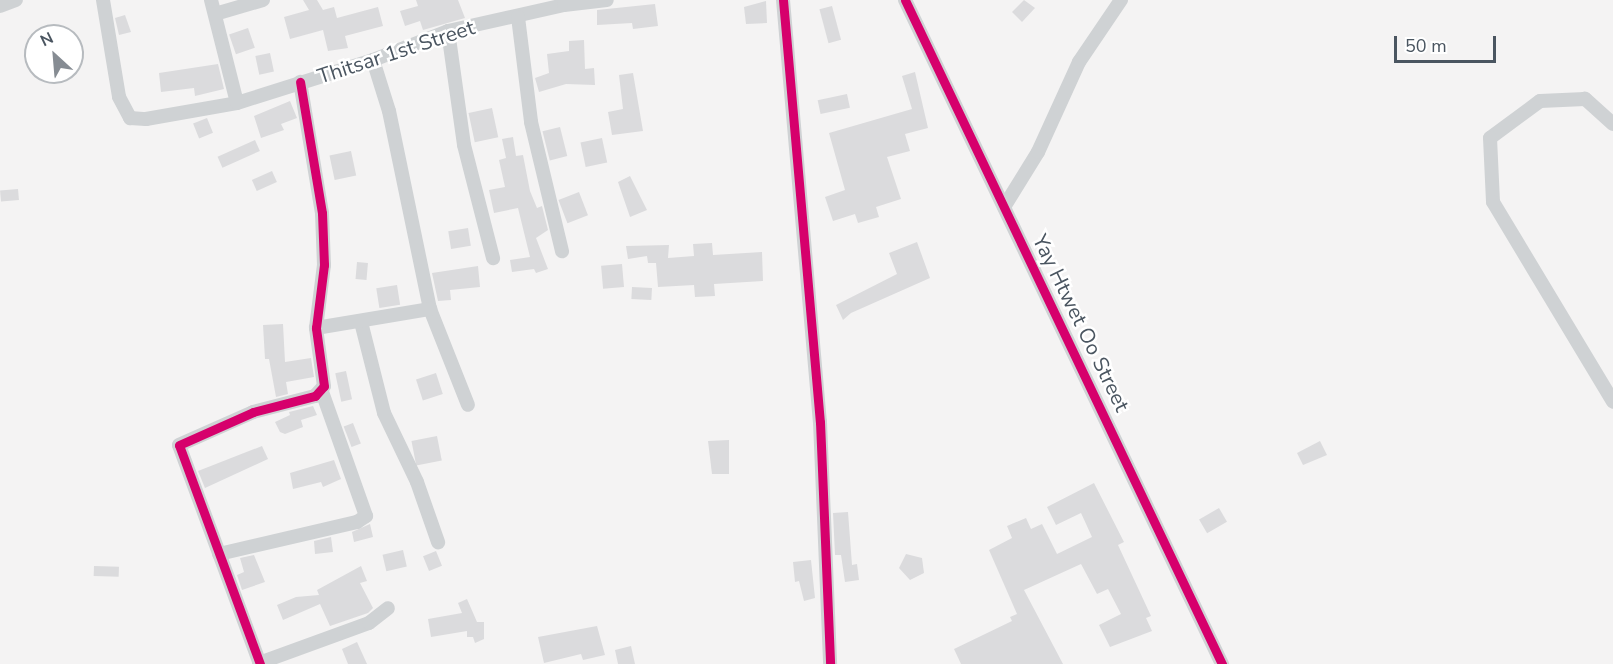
<!DOCTYPE html>
<html>
<head>
<meta charset="utf-8">
<style>
	body { margin:0 }
	#map { position:relative; width:1613px; height:664px; overflow:hidden; background:#f4f3f3; font-family:"Nunito Sans",sans-serif }
	div>[style] { position:absolute }
	.building>* { inset:0; background:#dbdbdd; transform-origin:0 0 }
	.minor>* { height:14px; margin:-7px; padding:0 7px; transform-origin:7px; border-radius:7px; background:#cfd2d4 }
	.cycleway>* { height:9px; margin:-4.5px; padding:0 4.5px; transform-origin:4.5px; border-radius:4.5px; background:#d6006c }
	span { translate:-50% -50%; white-space:nowrap; text-align:center; line-height:1.15; -webkit-text-stroke:5px #fff; paint-order:stroke }
	.street-label { font-size:21px; color:#4a5560 }
	.north { position:absolute; left:24px; top:24px; width:60px; height:60px; box-sizing:border-box; background:#fff; border:2px solid #b7bbbf; border-radius:50%; rotate:334deg; font-size:16px; font-weight:700; line-height:24px; text-align:center; color:#4a5560 }
	.north::after { content:''; display:block; margin:auto; width:21px; height:27px; background:#868c93; clip-path:polygon(50% 0,100% 100%,50% 72%,0 100%) }
	.scale { position:absolute; left:1394px; top:36px; width:102px; height:27px; box-sizing:border-box; border:3px solid #4a5560; border-top:0; padding-left:8px; font-size:18px; line-height:21px; white-space:nowrap; color:#4a5560; -webkit-text-stroke:4px #fff; paint-order:stroke }
</style>
</head>
<body>
<div id="map">
	<div class="building">
		<div style="clip-path:polygon(303px 0,317px 0,323px 10px,334px 7px,337px 18px,378px 7px,383px 26px,345px 36px,348px 48px,328px 51px,323px 30px,290px 39px,284px 17px,309px 10px)"></div>
		<div style="clip-path:polygon(416px 0,458px 0,465px 18px,423px 30px,420px 21px,405px 26px,400px 11px,418px 6px)"></div>
		<div style="clip-path:polygon(1024px 0,1035px 8px,1022px 22px,1012px 12px)"></div>
		<div style="clip-path:polygon(766px 1px,767px 23px,746px 24px,744px 7px)"></div>
		<div style="clip-path:polygon(655px 4px,658px 26px,633px 29px,632px 23px,597px 25px,597px 10px)"></div>
		<div style="left:832px;top:6px;width:35px;height:13px;rotate:75deg"></div>
		<div style="clip-path:polygon(125px 15px,131px 32px,119px 35px,115px 18px)"></div>
		<div style="left:248px;top:28px;width:21px;height:20px;rotate:71deg"></div>
		<div style="clip-path:polygon(584px 40px,585px 69px,594px 68px,595px 85px,566px 84px,539px 92px,535px 78px,549px 73px,547px 54px,569px 51px,569px 41px)"></div>
		<div style="left:270px;top:53px;width:19px;height:15px;rotate:78deg"></div>
		<div style="clip-path:polygon(218px 64px,224px 89px,195px 96px,194px 88px,161px 92px,159px 73px)"></div>
		<div style="clip-path:polygon(915px 72px,928px 128px,905px 134px,910px 151px,887px 157px,901px 199px,876px 207px,879px 217px,858px 223px,855px 214px,833px 221px,825px 197px,845px 190px,829px 133px,912px 109px,902px 76px)"></div>
		<div style="clip-path:polygon(633px 73px,643px 131px,612px 135px,608px 112px,623px 109px,619px 75px)"></div>
		<div style="left:847px;top:94px;width:14px;height:30px;rotate:78deg"></div>
		<div style="clip-path:polygon(290px 101px,297px 118px,281px 124px,284px 130px,261px 138px,254px 116px)"></div>
		<div style="left:492px;top:108px;width:30px;height:24px;rotate:78deg"></div>
		<div style="left:207px;top:118px;width:16px;height:15px;rotate:68deg"></div>
		<div style="left:560px;top:127px;width:30px;height:18px;rotate:76deg"></div>
		<div style="clip-path:polygon(513px 137px,516px 156px,523px 155px,530px 191px,537px 208px,542px 206px,548px 230px,536px 238px,548px 269px,536px 273px,534px 269px,512px 272px,510px 260px,530px 257px,518px 208px,494px 213px,489px 190px,505px 187px,499px 160px,506px 158px,502px 139px)"></div>
		<div style="left:602px;top:138px;width:25px;height:22px;rotate:78deg"></div>
		<div style="left:255px;top:140px;width:12px;height:41px;rotate:66deg"></div>
		<div style="left:351px;top:151px;width:25px;height:22px;rotate:78deg"></div>
		<div style="left:272px;top:171px;width:12px;height:22px;rotate:66deg"></div>
		<div style="clip-path:polygon(630px 176px,647px 210px,630px 217px,618px 182px)"></div>
		<div style="left:18px;top:189px;width:11px;height:18px;rotate:85deg"></div>
		<div style="left:579px;top:192px;width:25px;height:22px;rotate:69deg"></div>
		<div style="left:468px;top:228px;width:18px;height:20px;rotate:81deg"></div>
		<div style="clip-path:polygon(917px 242px,930px 278px,851px 313px,843px 320px,836px 305px,897px 274px,889px 253px)"></div>
		<div style="clip-path:polygon(712px 243px,713px 255px,762px 252px,763px 281px,714px 284px,715px 296px,695px 297px,694px 285px,658px 287px,656px 263px,648px 263px,647px 256px,628px 259px,626px 246px,669px 245px,668px 258px,694px 256px,693px 244px)"></div>
		<div style="left:357px;top:262px;width:11px;height:17px;rotate:5deg"></div>
		<div style="left:622px;top:264px;width:23px;height:21px;rotate:85deg"></div>
		<div style="clip-path:polygon(478px 266px,480px 287px,450px 290px,451px 300px,438px 301px,432px 273px)"></div>
		<div style="left:397px;top:285px;width:20px;height:21px;rotate:81deg"></div>
		<div style="left:632px;top:287px;width:20px;height:12px;rotate:3deg"></div>
		<div style="clip-path:polygon(283px 324px,285px 362px,311px 358px,314px 377px,286px 382px,288px 394px,276px 397px,269px 359px,265px 359px,263px 325px)"></div>
		<div style="left:346px;top:371px;width:29px;height:11px;rotate:78deg"></div>
		<div style="left:436px;top:373px;width:22px;height:21px;rotate:72deg"></div>
		<div style="clip-path:polygon(313px 406px,317px 415px,301px 420px,303px 427px,285px 434px,280px 432px,275px 422px,290px 415px,289px 412px)"></div>
		<div style="left:353px;top:423px;width:22px;height:10px;rotate:69deg"></div>
		<div style="left:437px;top:436px;width:25px;height:26px;rotate:79deg"></div>
		<div style="clip-path:polygon(729px 440px,729px 474px,712px 474px,708px 441px)"></div>
		<div style="clip-path:polygon(1320px 441px,1327px 455px,1303px 465px,1297px 453px)"></div>
		<div style="clip-path:polygon(262px 446px,268px 459px,205px 488px,198px 471px)"></div>
		<div style="clip-path:polygon(334px 460px,341px 479px,323px 487px,321px 482px,293px 489px,290px 473px)"></div>
		<div style="clip-path:polygon(1094px 483px,1124px 542px,1118px 545px,1151px 616px,1146px 618px,1152px 631px,1110px 647px,1099px 625px,1121px 614px,1108px 589px,1097px 594px,1081px 564px,1024px 590px,1063px 664px,961px 664px,954px 649px,1012px 621px,1010px 617px,1017px 614px,989px 550px,1012px 538px,1007px 526px,1026px 518px,1031px 529px,1042px 524px,1057px 554px,1092px 537px,1081px 513px,1056px 525px,1047px 507px)"></div>
		<div style="left:1219px;top:508px;width:16px;height:23px;rotate:60deg"></div>
		<div style="clip-path:polygon(848px 512px,852px 565px,857px 564px,859px 580px,845px 582px,841px 555px,835px 555px,833px 513px)"></div>
		<div style="clip-path:polygon(370px 524px,373px 537px,354px 542px,352px 532px)"></div>
		<div style="clip-path:polygon(331px 537px,333px 552px,315px 554px,314px 541px)"></div>
		<div style="left:403px;top:550px;width:17px;height:21px;rotate:77deg"></div>
		<div style="left:436px;top:551px;width:16px;height:14px;rotate:68deg"></div>
		<div style="clip-path:polygon(906px 554px,922px 558px,924px 573px,910px 580px,899px 568px)"></div>
		<div style="clip-path:polygon(254px 555px,265px 582px,242px 590px,237px 575px,244px 572px,240px 558px)"></div>
		<div style="clip-path:polygon(811px 560px,815px 598px,804px 601px,799px 581px,795px 582px,793px 562px)"></div>
		<div style="left:94px;top:566px;width:25px;height:10px;rotate:2deg"></div>
		<div style="clip-path:polygon(361px 566px,367px 581px,360px 583px,373px 608px,368px 613px,330px 626px,320px 604px,283px 620px,277px 605px,296px 597px,319px 595px,317px 590px)"></div>
		<div style="clip-path:polygon(467px 599px,477px 622px,484px 622px,484px 639px,475px 643px,473px 637px,467px 637px,467px 631px,431px 637px,428px 619px,462px 613px,458px 603px)"></div>
		<div style="clip-path:polygon(597px 626px,605px 655px,583px 660px,581px 654px,544px 663px,538px 637px)"></div>
		<div style="clip-path:polygon(357px 642px,367px 664px,348px 664px,342px 649px)"></div>
		<div style="clip-path:polygon(631px 646px,635px 664px,618px 664px,615px 650px)"></div>
	</div>
	<div class="minor">
		<div style="left:103px;top:0;width:98px;rotate:80.6deg"></div>
		<div style="left:119px;top:97px;width:24px;rotate:62deg"></div>
		<div style="left:130px;top:118px;width:16px;rotate:4deg"></div>
		<div style="left:146px;top:119px;width:92px;rotate:-10deg"></div>
		<div style="left:237px;top:103px;width:143px;rotate:-17.5deg"></div>
		<div style="left:373px;top:60px;width:80px;rotate:-21.1deg"></div>
		<div style="left:448px;top:31px;width:119px;rotate:-12.6deg"></div>
		<div style="left:564px;top:5px;width:43px;rotate:-6.6deg"></div>
		<div style="left:211px;top:0;width:106px;rotate:75.8deg"></div>
		<div style="left:783px;top:0;width:424px;rotate:85deg"></div>
		<div style="left:820px;top:422px;width:242px;rotate:87.6deg"></div>
		<div style="left:905px;top:0;width:736px;rotate:64.48deg"></div>
		<div style="left:0;top:6px;width:17px;rotate:-21deg"></div>
		<div style="left:215px;top:14px;width:50px;rotate:-16.3deg"></div>
		<div style="left:518px;top:17px;width:106px;rotate:82.9deg"></div>
		<div style="left:531px;top:122px;width:133px;rotate:76.5deg"></div>
		<div style="left:448px;top:31px;width:115px;rotate:82deg"></div>
		<div style="left:464px;top:145px;width:117px;rotate:75.6deg"></div>
		<div style="left:373px;top:60px;width:53px;rotate:72.6deg"></div>
		<div style="left:389px;top:111px;width:202px;rotate:78.3deg"></div>
		<div style="left:430px;top:309px;width:103px;rotate:68.4deg"></div>
		<div style="left:1613px;top:124px;width:38px;rotate:-138deg"></div>
		<div style="left:1585px;top:99px;width:45px;rotate:177.5deg"></div>
		<div style="left:1540px;top:101px;width:62px;rotate:143.5deg"></div>
		<div style="left:1490px;top:138px;width:64px;rotate:87.3deg"></div>
		<div style="left:1493px;top:202px;width:233px;rotate:59deg"></div>
		<div style="left:1004px;top:207px;width:65px;rotate:-58.3deg"></div>
		<div style="left:1038px;top:152px;width:99px;rotate:-65.5deg"></div>
		<div style="left:1079px;top:62px;width:75px;rotate:-55.9deg"></div>
		<div style="left:361px;top:322px;width:94px;rotate:75.8deg"></div>
		<div style="left:384px;top:413px;width:76px;rotate:64.4deg"></div>
		<div style="left:417px;top:482px;width:64px;rotate:70.7deg"></div>
		<div style="left:316px;top:328px;width:116px;rotate:-9.5deg"></div>
		<div style="left:219px;top:554px;width:142px;rotate:-13.1deg"></div>
		<div style="left:357px;top:522px;width:11px;rotate:-34deg"></div>
		<div style="left:366px;top:516px;width:132px;rotate:-109.5deg"></div>
		<div style="left:259px;top:663px;width:117px;rotate:-20deg"></div>
		<div style="left:369px;top:623px;width:24px;rotate:-38deg"></div>
		<div style="left:260px;top:664px;width:233px;rotate:-110.3deg"></div>
		<div style="left:179px;top:445px;width:81px;rotate:-24deg"></div>
		<div style="left:253px;top:412px;width:64px;rotate:-14.5deg"></div>
		<div style="left:315px;top:396px;width:13px;rotate:-48deg"></div>
		<div style="left:324px;top:386px;width:59px;rotate:-97.9deg"></div>
		<div style="left:316px;top:328px;width:64px;rotate:-82.8deg"></div>
		<div style="left:324px;top:265px;width:52px;rotate:-92.2deg"></div>
		<div style="left:322px;top:213px;width:133px;rotate:-99.5deg"></div>
	</div>
	<div class="cycleway">
		<div style="left:783px;top:0;width:424px;rotate:85deg"></div>
		<div style="left:820px;top:422px;width:242px;rotate:87.6deg"></div>
		<div style="left:905px;top:0;width:736px;rotate:64.48deg"></div>
		<div style="left:260px;top:664px;width:233px;rotate:-110.3deg"></div>
		<div style="left:179px;top:445px;width:81px;rotate:-24deg"></div>
		<div style="left:253px;top:412px;width:64px;rotate:-14.5deg"></div>
		<div style="left:315px;top:396px;width:13px;rotate:-48deg"></div>
		<div style="left:324px;top:386px;width:59px;rotate:-97.9deg"></div>
		<div style="left:316px;top:328px;width:64px;rotate:-82.8deg"></div>
		<div style="left:324px;top:265px;width:52px;rotate:-92.2deg"></div>
		<div style="left:322px;top:213px;width:133px;rotate:-99.5deg"></div>
	</div>
	<div class="street-label">
		<span style="left:396px;top:52px;rotate:-18deg">Thitsar 1st Street</span>
		<span style="left:1081px;top:323px;rotate:64deg">Yay Htwet Oo Street</span>
	</div>
	<div class="north">N</div>
	<div class="scale">50 m</div>
</div>
</body>
</html>
